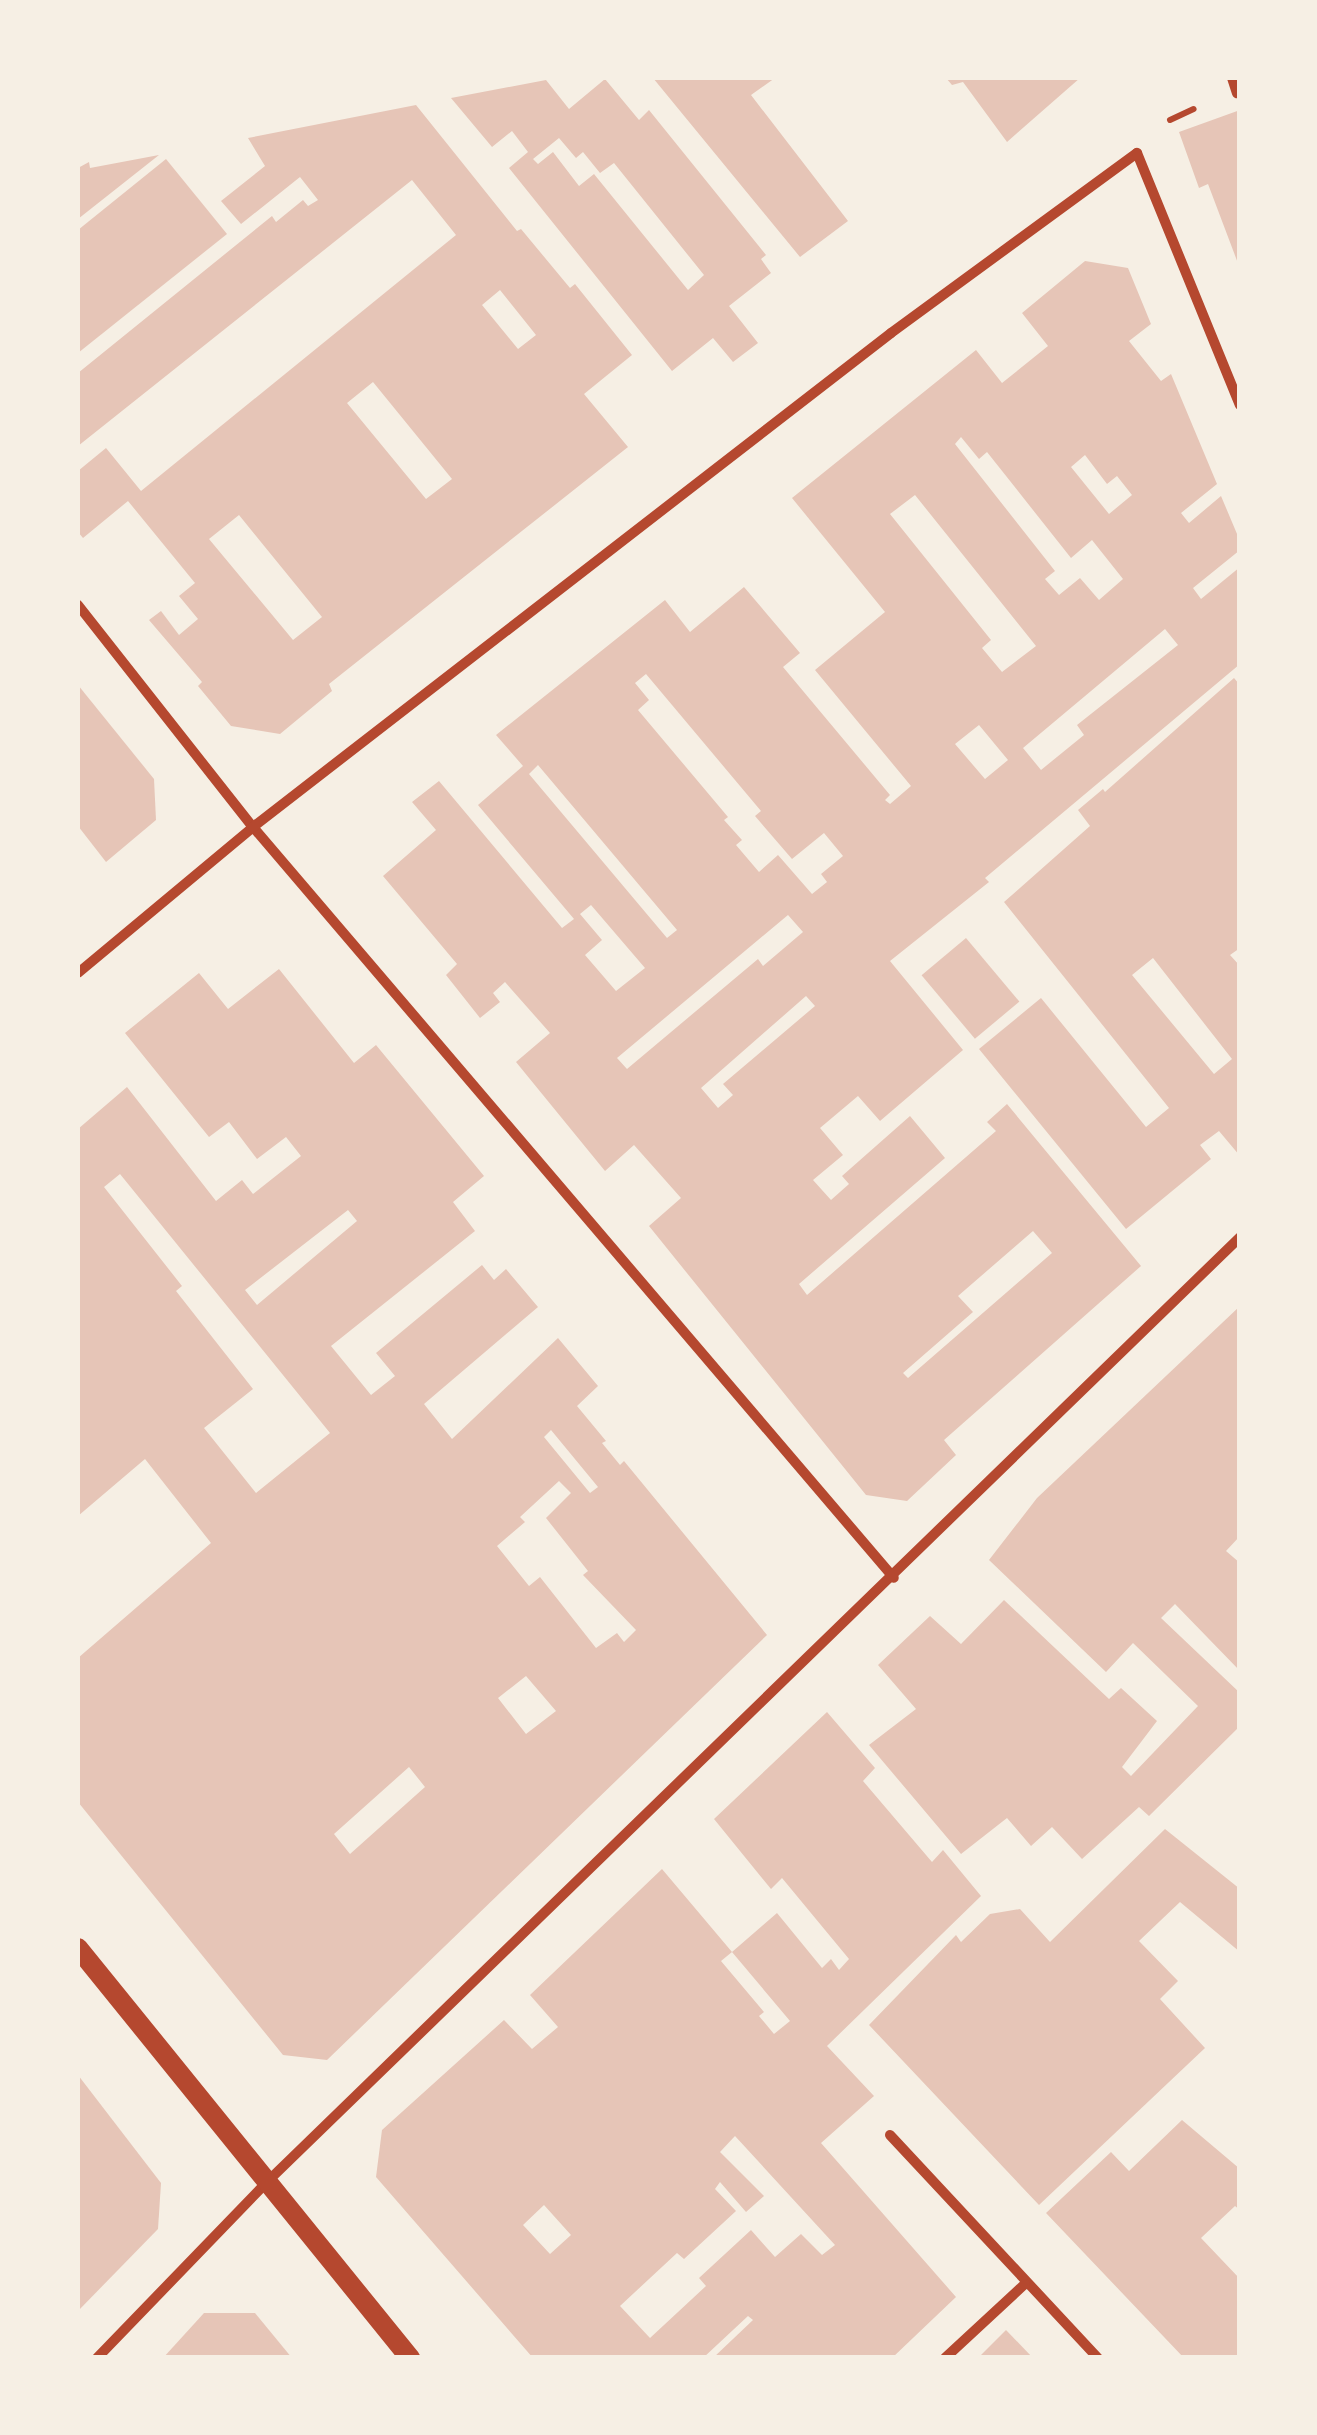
<!DOCTYPE html>
<html>
<head>
<meta charset="utf-8">
<style>
	body { margin:0 }
	#map { position:relative; width:1317px; height:2435px; overflow:hidden; background:#f6efe4; font-family:Overpass,sans-serif }
	div>[style] { position:absolute }
	.building>* { inset:0; background:#e6c5b7; transform-origin:0 0 }
	.path>* { height:6px; margin:-3px; padding:0 3px; transform-origin:3px; border-radius:3px; background:#b5482f }
	.minor>* { height:10px; margin:-5px; padding:0 5px; transform-origin:5px; border-radius:5px; background:#b5482f }
	.secondary>* { height:20px; margin:-10px; padding:0 10px; transform-origin:10px; border-radius:10px; background:#b5482f }
	span { translate:-50% -50%; white-space:nowrap; text-align:center; line-height:1.15; -webkit-text-stroke:8px #f6efe4; paint-order:stroke }
	.frame { position:absolute; inset:0; border:80px solid #f6efe4; pointer-events:none }
</style>
</head>
<body>
<div id="map">
	<div class="building">
		<div style="clip-path:polygon(653px 78px,775px 78px,751px 95px,848px 221px,800px 257px)"></div>
		<div style="clip-path:polygon(946px 78px,1080px 78px,1007px 142px,963px 82px,952px 85px)"></div>
		<div style="clip-path:polygon(evenodd,605px 79px,639px 120px,649px 110px,766px 255px,761px 259px,771px 273px,729px 306px,758px 343px,733px 362px,713px 338px,672px 371px,509px 168px,528px 152px,512px 131px,492px 147px,451px 98px,546px 80px,569px 109px,605px 79px,559px 138px,576px 158px,583px 152px,600px 173px,614px 163px,704px 275px,688px 290px,594px 174px,579px 186px,553px 152px,538px 164px,533px 159px,559px 138px)"></div>
		<div style="clip-path:polygon(evenodd,416px 105px,517px 231px,521px 229px,570px 288px,575px 284px,632px 355px,584px 394px,628px 447px,329px 684px,332px 691px,280px 734px,231px 726px,198px 686px,202px 682px,149px 620px,161px 611px,179px 635px,198px 619px,179px 596px,195px 583px,128px 501px,83px 538px,78px 532px,78px 471px,106px 448px,141px 491px,456px 235px,412px 180px,78px 446px,78px 373px,272px 216px,276px 222px,303px 200px,308px 206px,318px 200px,300px 177px,241px 224px,221px 201px,265px 166px,248px 138px,416px 105px,500px 290px,536px 335px,518px 349px,482px 305px,500px 290px,416px 105px,373px 382px,452px 479px,426px 499px,347px 403px,373px 382px,416px 105px,239px 515px,322px 617px,293px 640px,209px 539px,239px 515px)"></div>
		<div style="clip-path:polygon(1240px 110px,1240px 266px,1239px 266px,1208px 184px,1199px 188px,1179px 132px)"></div>
		<div style="clip-path:polygon(159px 155px,78px 219px,78px 168px,89px 162px,90px 168px)"></div>
		<div style="clip-path:polygon(166px 159px,227px 234px,78px 353px,78px 230px)"></div>
		<div style="clip-path:polygon(evenodd,1085px 261px,1128px 268px,1151px 324px,1129px 341px,1161px 381px,1171px 374px,1217px 484px,1181px 513px,1189px 523px,1221px 496px,1240px 541px,1240px 550px,1193px 588px,1201px 599px,1240px 567px,1240px 664px,985px 878px,989px 882px,890px 961px,963px 1050px,880px 1121px,858px 1096px,820px 1128px,843px 1155px,813px 1180px,831px 1200px,849px 1184px,842px 1176px,910px 1116px,945px 1158px,799px 1284px,807px 1295px,996px 1131px,987px 1122px,1007px 1104px,1141px 1266px,944px 1440px,956px 1455px,907px 1501px,866px 1495px,649px 1226px,681px 1198px,634px 1145px,605px 1171px,516px 1062px,550px 1033px,505px 982px,493px 993px,500px 1002px,480px 1018px,446px 975px,457px 964px,383px 876px,436px 830px,412px 802px,439px 781px,562px 928px,574px 919px,478px 805px,523px 766px,496px 735px,665px 600px,690px 632px,744px 587px,800px 653px,783px 667px,890px 795px,885px 800px,890px 804px,911px 786px,815px 670px,885px 612px,792px 498px,976px 350px,1002px 383px,1048px 346px,1022px 313px,1085px 261px,961px 437px,979px 459px,987px 452px,1071px 558px,1092px 540px,1123px 579px,1099px 600px,1080px 578px,1059px 595px,1045px 579px,1055px 571px,955px 444px,961px 437px,1085px 261px,1085px 455px,1107px 484px,1117px 476px,1132px 495px,1109px 514px,1071px 467px,1085px 455px,1085px 261px,915px 495px,1036px 646px,1002px 672px,982px 648px,991px 640px,890px 514px,915px 495px,1085px 261px,1165px 629px,1178px 645px,1077px 725px,1084px 735px,1041px 770px,1023px 748px,1165px 629px,1085px 261px,646px 674px,761px 811px,755px 816px,792px 859px,824px 833px,843px 856px,821px 874px,827px 882px,812px 894px,778px 855px,759px 872px,736px 845px,742px 840px,724px 820px,728px 817px,638px 710px,649px 700px,635px 683px,646px 674px,1085px 261px,979px 725px,1008px 760px,985px 779px,955px 744px,979px 725px,1085px 261px,538px 765px,677px 930px,667px 938px,529px 774px,538px 765px,1085px 261px,591px 905px,645px 968px,616px 991px,585px 955px,602px 940px,580px 914px,591px 905px,1085px 261px,788px 915px,803px 932px,763px 966px,758px 959px,627px 1069px,617px 1058px,788px 915px,1085px 261px,806px 996px,815px 1006px,723px 1084px,733px 1095px,718px 1108px,701px 1088px,806px 996px,1085px 261px,1033px 1231px,1052px 1253px,908px 1378px,903px 1373px,973px 1312px,958px 1296px,1033px 1231px)"></div>
		<div style="clip-path:polygon(evenodd,1234px 678px,1240px 685px,1240px 948px,1230px 955px,1240px 966px,1240px 1156px,1219px 1131px,1200px 1145px,1211px 1159px,1126px 1229px,979px 1049px,1041px 998px,1146px 1127px,1169px 1108px,1004px 902px,1090px 826px,1078px 810px,1103px 789px,1105px 792px,1234px 678px,1153px 958px,1232px 1059px,1214px 1074px,1132px 975px,1153px 958px)"></div>
		<div style="clip-path:polygon(78px 685px,154px 779px,156px 820px,106px 862px,78px 826px)"></div>
		<div style="left:966px;top:938px;width:83px;height:58px;rotate:50deg"></div>
		<div style="clip-path:polygon(evenodd,279px 969px,354px 1063px,376px 1045px,484px 1176px,453px 1202px,475px 1231px,331px 1346px,371px 1395px,395px 1376px,376px 1353px,482px 1265px,494px 1280px,506px 1269px,538px 1307px,424px 1404px,452px 1439px,558px 1338px,598px 1386px,577px 1406px,606px 1441px,602px 1443px,620px 1465px,624px 1461px,767px 1635px,327px 2060px,283px 2055px,78px 1802px,78px 1658px,211px 1543px,145px 1459px,78px 1516px,78px 1129px,127px 1087px,216px 1201px,242px 1180px,253px 1194px,301px 1156px,286px 1137px,257px 1159px,229px 1122px,209px 1137px,125px 1033px,199px 973px,228px 1009px,279px 969px,120px 1174px,330px 1433px,256px 1493px,204px 1428px,253px 1389px,176px 1291px,182px 1286px,104px 1187px,120px 1174px,279px 969px,348px 1210px,357px 1221px,257px 1305px,245px 1290px,348px 1210px,279px 969px,551px 1430px,598px 1487px,590px 1493px,544px 1437px,551px 1430px,279px 969px,559px 1481px,571px 1493px,546px 1518px,588px 1571px,583px 1575px,636px 1630px,624px 1642px,617px 1633px,596px 1648px,540px 1577px,529px 1586px,497px 1546px,525px 1522px,520px 1517px,559px 1481px,279px 969px,526px 1676px,556px 1711px,526px 1734px,498px 1698px,526px 1676px,279px 969px,409px 1767px,425px 1787px,350px 1854px,334px 1834px,409px 1767px)"></div>
		<div style="clip-path:polygon(1240px 1306px,1240px 1536px,1226px 1551px,1240px 1563px,1240px 1671px,1175px 1604px,1161px 1618px,1240px 1693px,1240px 1726px,1149px 1816px,1139px 1807px,1082px 1859px,1052px 1827px,1031px 1846px,1007px 1818px,961px 1854px,869px 1745px,916px 1709px,878px 1665px,930px 1616px,961px 1644px,1004px 1600px,1109px 1699px,1121px 1688px,1157px 1721px,1122px 1767px,1131px 1776px,1198px 1706px,1133px 1643px,1106px 1672px,989px 1560px,1037px 1498px)"></div>
		<div style="clip-path:polygon(evenodd,827px 1712px,875px 1768px,863px 1781px,932px 1862px,943px 1850px,981px 1896px,827px 2046px,874px 2096px,821px 2143px,956px 2297px,892px 2358px,713px 2358px,753px 2320px,748px 2316px,703px 2358px,533px 2358px,376px 2177px,382px 2130px,504px 2020px,532px 2049px,558px 2027px,530px 1995px,662px 1869px,732px 1952px,777px 1913px,822px 1968px,831px 1959px,839px 1970px,849px 1959px,782px 1878px,771px 1889px,714px 1819px,827px 1712px,732px 1952px,790px 2021px,774px 2034px,759px 2016px,764px 2012px,721px 1961px,732px 1952px,827px 1712px,735px 2136px,835px 2245px,822px 2255px,801px 2234px,775px 2257px,751px 2230px,699px 2278px,706px 2286px,650px 2338px,620px 2306px,677px 2253px,684px 2259px,736px 2211px,715px 2189px,720px 2182px,746px 2212px,764px 2196px,720px 2152px,735px 2136px,827px 1712px,544px 2205px,571px 2235px,550px 2254px,523px 2225px,544px 2205px)"></div>
		<div style="clip-path:polygon(1165px 1829px,1240px 1889px,1240px 1952px,1180px 1902px,1139px 1941px,1178px 1981px,1160px 1999px,1205px 2048px,1039px 2205px,869px 2025px,956px 1935px,961px 1942px,990px 1914px,1020px 1909px,1050px 1942px)"></div>
		<div style="clip-path:polygon(78px 2075px,161px 2183px,158px 2229px,78px 2311px)"></div>
		<div style="clip-path:polygon(1182px 2120px,1240px 2169px,1240px 2210px,1235px 2206px,1201px 2238px,1240px 2279px,1240px 2358px,1184px 2358px,1046px 2213px,1111px 2152px,1129px 2171px)"></div>
		<div style="clip-path:polygon(204px 2313px,255px 2313px,292px 2358px,163px 2358px)"></div>
		<div style="clip-path:polygon(1006px 2330px,1033px 2358px,978px 2358px)"></div>
	</div>
	<div class="path">
		<div style="left:1170px;top:120px;width:26px;rotate:-25deg"></div>
	</div>
	<div class="minor">
		<div style="left:1232px;top:78px;width:16px;rotate:72deg"></div>
		<div style="left:78px;top:605px;width:283px;rotate:51.8deg"></div>
		<div style="left:253px;top:827px;width:987px;rotate:49.52deg"></div>
		<div style="left:78px;top:973px;width:228px;rotate:-39.8deg"></div>
		<div style="left:253px;top:827px;width:807px;rotate:-37.75deg"></div>
		<div style="left:891px;top:333px;width:305px;rotate:-36.2deg"></div>
		<div style="left:1137px;top:153px;width:272px;rotate:67.8deg"></div>
		<div style="left:890px;top:2135px;width:305px;rotate:47deg"></div>
		<div style="left:97px;top:2358px;width:245px;rotate:-46deg"></div>
		<div style="left:267px;top:2182px;width:1356px;rotate:-44.16deg"></div>
		<div style="left:945px;top:2358px;width:109px;rotate:-42.8deg"></div>
	</div>
	<div class="secondary">
		<div style="left:78px;top:1948px;width:528px;rotate:51deg"></div>
	</div>
	<div class="frame"></div>
</div>
</body>
</html>
